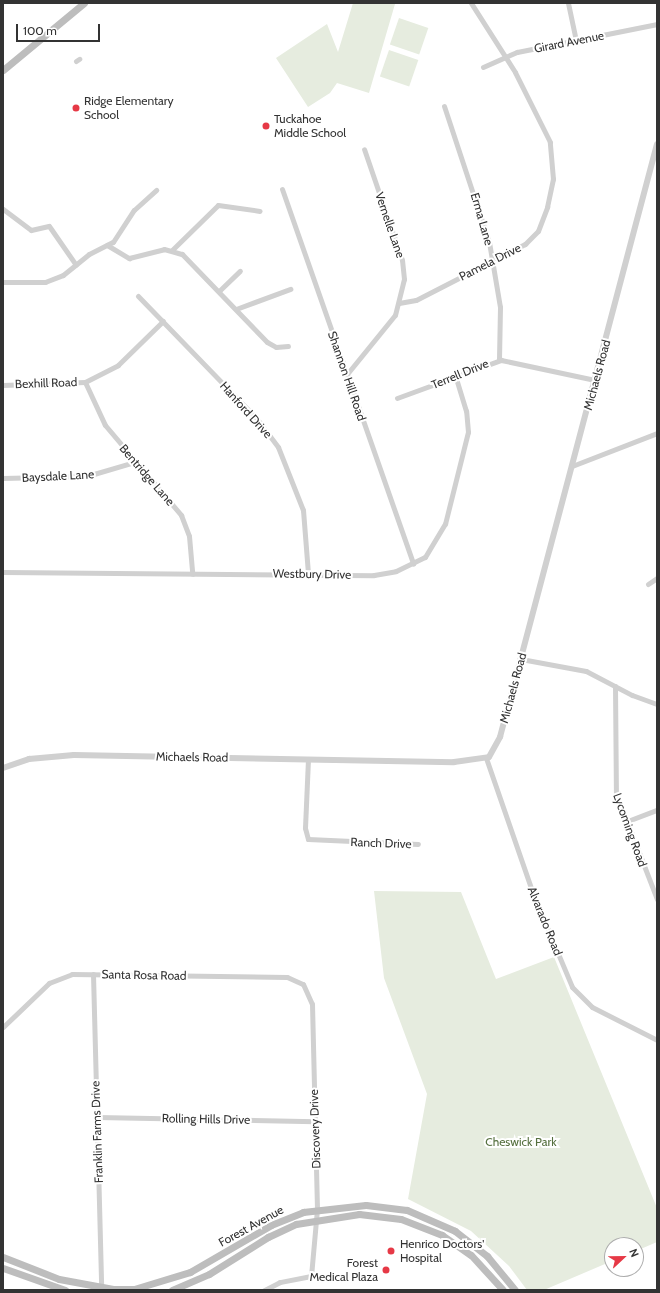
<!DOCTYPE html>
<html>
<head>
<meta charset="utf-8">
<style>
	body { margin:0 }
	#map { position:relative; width:660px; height:1293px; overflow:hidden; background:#fff; font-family:Cabin,sans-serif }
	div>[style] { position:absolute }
	.green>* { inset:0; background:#e6ecdf; transform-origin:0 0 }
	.minor>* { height:5px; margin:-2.5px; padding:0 2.5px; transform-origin:2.5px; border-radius:2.5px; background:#d0d0d0 }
	.tertiary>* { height:6px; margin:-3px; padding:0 3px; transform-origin:3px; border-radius:3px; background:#d0d0d0 }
	.secondary>* { height:7px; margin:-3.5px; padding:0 3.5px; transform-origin:3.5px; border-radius:3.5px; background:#bdbdbd }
	.dots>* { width:11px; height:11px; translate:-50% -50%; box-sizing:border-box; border:2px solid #fff; border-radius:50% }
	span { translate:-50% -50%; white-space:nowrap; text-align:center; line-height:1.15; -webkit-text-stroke:4px #fff; paint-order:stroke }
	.street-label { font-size:12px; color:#333 }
	.poi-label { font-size:12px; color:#333 }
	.left { translate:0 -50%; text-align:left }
	.right { translate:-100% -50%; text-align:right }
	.park-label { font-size:12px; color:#56703f }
	.frame { position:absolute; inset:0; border:4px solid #333; pointer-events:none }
	.north { position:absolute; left:604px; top:1237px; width:40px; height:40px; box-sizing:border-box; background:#fff; border:1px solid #adadad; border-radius:50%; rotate:68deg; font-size:11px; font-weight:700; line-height:16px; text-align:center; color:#333 }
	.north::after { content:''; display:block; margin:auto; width:14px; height:18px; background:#e63946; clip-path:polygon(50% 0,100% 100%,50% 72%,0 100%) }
	.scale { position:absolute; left:16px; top:24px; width:84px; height:18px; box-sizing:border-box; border:2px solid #333; border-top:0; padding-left:5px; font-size:12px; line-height:14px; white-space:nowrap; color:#333; -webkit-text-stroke:3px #fff; paint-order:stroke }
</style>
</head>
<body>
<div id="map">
	<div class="green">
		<div style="clip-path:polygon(353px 3px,395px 4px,369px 93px,337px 83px,330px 93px,308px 107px,276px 58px,327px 24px,338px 52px)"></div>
		<div style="left:399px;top:18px;width:31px;height:28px;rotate:19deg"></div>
		<div style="left:389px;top:50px;width:31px;height:28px;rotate:19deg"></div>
		<div style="clip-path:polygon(374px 891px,461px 892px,496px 979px,554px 957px,657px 1208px,657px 1242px,636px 1251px,636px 1245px,612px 1245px,612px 1261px,544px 1290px,527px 1290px,509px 1266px,471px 1231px,408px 1199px,427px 1094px,384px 978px)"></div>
	</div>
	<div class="minor">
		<div style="left:568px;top:3px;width:38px;rotate:78deg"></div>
		<div style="left:76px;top:61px;width:4px;rotate:-34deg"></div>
		<div style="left:483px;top:67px;width:37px;rotate:-24deg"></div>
		<div style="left:517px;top:52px;width:143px;rotate:-11.3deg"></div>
		<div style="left:444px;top:106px;width:143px;rotate:71.7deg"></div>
		<div style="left:489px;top:242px;width:66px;rotate:80.4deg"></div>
		<div style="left:500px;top:307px;width:53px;rotate:91.1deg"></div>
		<div style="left:282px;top:189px;width:397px;rotate:70.7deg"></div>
		<div style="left:3px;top:209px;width:35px;rotate:37deg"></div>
		<div style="left:31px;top:230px;width:18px;rotate:-13deg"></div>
		<div style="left:49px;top:226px;width:47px;rotate:55.3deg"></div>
		<div style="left:107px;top:245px;width:26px;rotate:31deg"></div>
		<div style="left:129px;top:258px;width:36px;rotate:-14deg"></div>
		<div style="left:164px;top:249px;width:19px;rotate:16deg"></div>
		<div style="left:182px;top:254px;width:122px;rotate:46deg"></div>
		<div style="left:267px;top:342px;width:10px;rotate:29deg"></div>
		<div style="left:276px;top:347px;width:12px;rotate:-5deg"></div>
		<div style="left:172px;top:250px;width:64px;rotate:-44.4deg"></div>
		<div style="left:218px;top:205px;width:42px;rotate:8.1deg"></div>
		<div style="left:3px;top:282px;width:42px"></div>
		<div style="left:45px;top:282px;width:19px;rotate:-21deg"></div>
		<div style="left:63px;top:275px;width:33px;rotate:-39deg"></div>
		<div style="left:89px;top:254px;width:27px;rotate:-27deg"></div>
		<div style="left:113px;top:242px;width:38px;rotate:-57deg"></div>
		<div style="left:134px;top:210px;width:30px;rotate:-42deg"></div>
		<div style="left:219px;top:291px;width:29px;rotate:-44deg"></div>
		<div style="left:138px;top:296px;width:171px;rotate:45.9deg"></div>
		<div style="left:257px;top:419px;width:35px;rotate:53deg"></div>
		<div style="left:278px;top:447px;width:68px;rotate:68.4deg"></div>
		<div style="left:303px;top:510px;width:64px;rotate:85.5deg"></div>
		<div style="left:399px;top:303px;width:17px;rotate:-10deg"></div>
		<div style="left:416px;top:300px;width:123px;rotate:-27.2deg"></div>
		<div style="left:525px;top:244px;width:18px;rotate:-45deg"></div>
		<div style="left:538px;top:231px;width:26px;rotate:-69deg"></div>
		<div style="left:547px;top:207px;width:29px;rotate:-78deg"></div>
		<div style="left:553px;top:179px;width:37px;rotate:-95deg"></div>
		<div style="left:550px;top:142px;width:78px;rotate:-116.6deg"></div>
		<div style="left:515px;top:72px;width:82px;rotate:-122.5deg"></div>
		<div style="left:236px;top:309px;width:58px;rotate:-20.3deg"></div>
		<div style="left:347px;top:374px;width:76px;rotate:-50.9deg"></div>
		<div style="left:395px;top:315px;width:37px;rotate:-76deg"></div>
		<div style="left:404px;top:279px;width:19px;rotate:-96deg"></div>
		<div style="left:402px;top:260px;width:117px;rotate:-108.9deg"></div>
		<div style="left:85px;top:382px;width:47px;rotate:65.1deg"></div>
		<div style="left:105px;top:425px;width:118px;rotate:49.8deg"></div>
		<div style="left:181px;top:515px;width:22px;rotate:69deg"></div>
		<div style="left:189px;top:536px;width:38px;rotate:85deg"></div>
		<div style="left:3px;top:385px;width:82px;rotate:-2.1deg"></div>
		<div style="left:85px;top:382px;width:37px;rotate:-27deg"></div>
		<div style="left:118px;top:365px;width:63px;rotate:-44.4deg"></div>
		<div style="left:397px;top:398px;width:111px;rotate:-20.1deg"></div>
		<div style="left:501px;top:360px;width:96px;rotate:12deg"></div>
		<div style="left:572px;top:466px;width:91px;rotate:-21.2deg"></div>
		<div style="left:3px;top:478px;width:84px;rotate:-1.4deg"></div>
		<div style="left:87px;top:476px;width:50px;rotate:-16.3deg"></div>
		<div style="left:3px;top:572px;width:371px;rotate:0.5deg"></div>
		<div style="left:374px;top:575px;width:22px;rotate:-10deg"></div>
		<div style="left:396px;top:571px;width:32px;rotate:-26deg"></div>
		<div style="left:425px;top:557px;width:39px;rotate:-59deg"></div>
		<div style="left:445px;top:524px;width:95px;rotate:-76deg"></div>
		<div style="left:468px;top:432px;width:21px;rotate:-95deg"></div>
		<div style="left:466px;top:411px;width:37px;rotate:-107deg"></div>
		<div style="left:648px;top:584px;width:11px;rotate:-34deg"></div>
		<div style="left:521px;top:659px;width:66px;rotate:10.5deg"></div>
		<div style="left:586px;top:671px;width:52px;rotate:27.6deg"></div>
		<div style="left:632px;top:695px;width:27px;rotate:20deg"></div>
		<div style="left:615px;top:686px;width:107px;rotate:89.5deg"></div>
		<div style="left:616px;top:793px;width:114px;rotate:68.9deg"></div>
		<div style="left:486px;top:758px;width:144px;rotate:70.9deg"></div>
		<div style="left:533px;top:894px;width:101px;rotate:67.2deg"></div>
		<div style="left:572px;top:987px;width:28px;rotate:45deg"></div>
		<div style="left:592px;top:1007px;width:73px;rotate:26.9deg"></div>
		<div style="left:308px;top:759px;width:69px;rotate:92.5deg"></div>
		<div style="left:305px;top:828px;width:11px;rotate:75deg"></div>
		<div style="left:308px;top:839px;width:110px;rotate:2.6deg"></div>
		<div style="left:625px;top:822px;width:34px;rotate:-21deg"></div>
		<div style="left:93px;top:974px;width:315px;rotate:88.5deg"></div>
		<div style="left:3px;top:1027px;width:64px;rotate:-43.7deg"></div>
		<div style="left:49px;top:983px;width:25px;rotate:-21deg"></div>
		<div style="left:72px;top:974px;width:215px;rotate:0.8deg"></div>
		<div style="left:287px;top:977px;width:17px;rotate:24deg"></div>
		<div style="left:303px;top:984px;width:22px;rotate:66deg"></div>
		<div style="left:312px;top:1004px;width:205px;rotate:88.6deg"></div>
		<div style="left:317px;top:1209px;width:67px;rotate:95.1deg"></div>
		<div style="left:311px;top:1276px;width:32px;rotate:169deg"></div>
		<div style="left:280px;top:1282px;width:18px;rotate:153deg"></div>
		<div style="left:97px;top:1117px;width:218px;rotate:1.1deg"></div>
	</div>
	<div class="tertiary">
		<div style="left:3px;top:768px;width:28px;rotate:-19deg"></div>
		<div style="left:29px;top:759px;width:45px;rotate:-5.1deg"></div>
		<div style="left:74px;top:755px;width:380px;rotate:1.1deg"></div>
		<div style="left:454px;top:762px;width:35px;rotate:-8deg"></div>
		<div style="left:489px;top:757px;width:23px;rotate:-61deg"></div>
		<div style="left:500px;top:737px;width:613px;rotate:-75.17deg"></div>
	</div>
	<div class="secondary">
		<div style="left:3px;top:70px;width:105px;rotate:-39.6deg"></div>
		<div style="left:3px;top:1257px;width:60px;rotate:21.4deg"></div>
		<div style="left:59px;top:1279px;width:55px;rotate:10.5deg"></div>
		<div style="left:113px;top:1289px;width:21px"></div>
		<div style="left:134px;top:1289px;width:59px;rotate:-16.9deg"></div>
		<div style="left:190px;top:1272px;width:94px;rotate:-30.1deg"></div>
		<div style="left:271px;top:1225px;width:35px;rotate:-22deg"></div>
		<div style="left:303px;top:1212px;width:63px;rotate:-6.3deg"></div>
		<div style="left:366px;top:1205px;width:41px;rotate:7deg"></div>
		<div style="left:407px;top:1210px;width:52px;rotate:23.6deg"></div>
		<div style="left:455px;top:1231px;width:41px;rotate:38deg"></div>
		<div style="left:487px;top:1256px;width:44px;rotate:50.5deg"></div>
		<div style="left:3px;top:1268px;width:66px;rotate:19.5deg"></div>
		<div style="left:172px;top:1290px;width:40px;rotate:-23.4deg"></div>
		<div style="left:209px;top:1274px;width:70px;rotate:-32.1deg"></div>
		<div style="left:268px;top:1237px;width:31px;rotate:-25deg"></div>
		<div style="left:296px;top:1224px;width:64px;rotate:-9deg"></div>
		<div style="left:359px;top:1214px;width:42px;rotate:6.8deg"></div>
		<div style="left:401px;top:1219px;width:44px;rotate:21.3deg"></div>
		<div style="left:442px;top:1235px;width:35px;rotate:35deg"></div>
		<div style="left:471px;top:1255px;width:47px;rotate:47.6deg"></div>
	</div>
	<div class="dots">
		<div style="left:76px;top:108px;background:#e63946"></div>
		<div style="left:266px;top:126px;background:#e63946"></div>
		<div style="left:391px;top:1251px;background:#e63946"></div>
		<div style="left:386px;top:1270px;background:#e63946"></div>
	</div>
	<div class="street-label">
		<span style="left:569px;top:42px;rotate:-11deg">Girard Avenue</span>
		<span style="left:482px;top:219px;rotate:74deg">Erma Lane</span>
		<span style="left:390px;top:225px;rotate:71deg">Vernelle Lane</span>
		<span style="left:490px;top:262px;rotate:-27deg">Pamela Drive</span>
		<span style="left:460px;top:374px;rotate:-22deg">Terrell Drive</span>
		<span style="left:597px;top:375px;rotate:-75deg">Michaels Road</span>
		<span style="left:347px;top:376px;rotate:71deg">Shannon Hill Road</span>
		<span style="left:46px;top:383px;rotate:-2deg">Bexhill Road</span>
		<span style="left:246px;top:410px;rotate:48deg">Hanford Drive</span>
		<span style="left:147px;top:475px;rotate:49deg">Bentridge Lane</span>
		<span style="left:58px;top:476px;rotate:-3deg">Baysdale Lane</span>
		<span style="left:312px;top:574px;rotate:1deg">Westbury Drive</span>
		<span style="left:513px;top:688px;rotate:-75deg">Michaels Road</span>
		<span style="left:192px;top:757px;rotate:1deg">Michaels Road</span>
		<span style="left:630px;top:830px;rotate:70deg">Lycoming Road</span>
		<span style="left:381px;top:843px;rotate:2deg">Ranch Drive</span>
		<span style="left:545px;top:921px;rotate:68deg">Alvarado Road</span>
		<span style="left:144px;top:975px;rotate:1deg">Santa Rosa Road</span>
		<span style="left:206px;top:1119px;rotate:1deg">Rolling Hills Drive</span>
		<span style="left:315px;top:1129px;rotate:-92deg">Discovery Drive</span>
		<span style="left:97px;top:1132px;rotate:-92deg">Franklin Farms Drive</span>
		<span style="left:251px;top:1226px;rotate:-29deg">Forest Avenue</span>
	</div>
	<div class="poi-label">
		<span class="left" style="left:84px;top:108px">Ridge Elementary<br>School</span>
		<span class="left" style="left:274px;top:126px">Tuckahoe<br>Middle School</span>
		<span class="left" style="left:400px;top:1251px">Henrico Doctors'<br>Hospital</span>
		<span class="right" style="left:378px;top:1270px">Forest<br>Medical Plaza</span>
	</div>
	<div class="park-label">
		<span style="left:521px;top:1142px">Cheswick Park</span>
	</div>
	<div class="frame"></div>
	<div class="north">N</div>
	<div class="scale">100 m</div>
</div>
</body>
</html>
